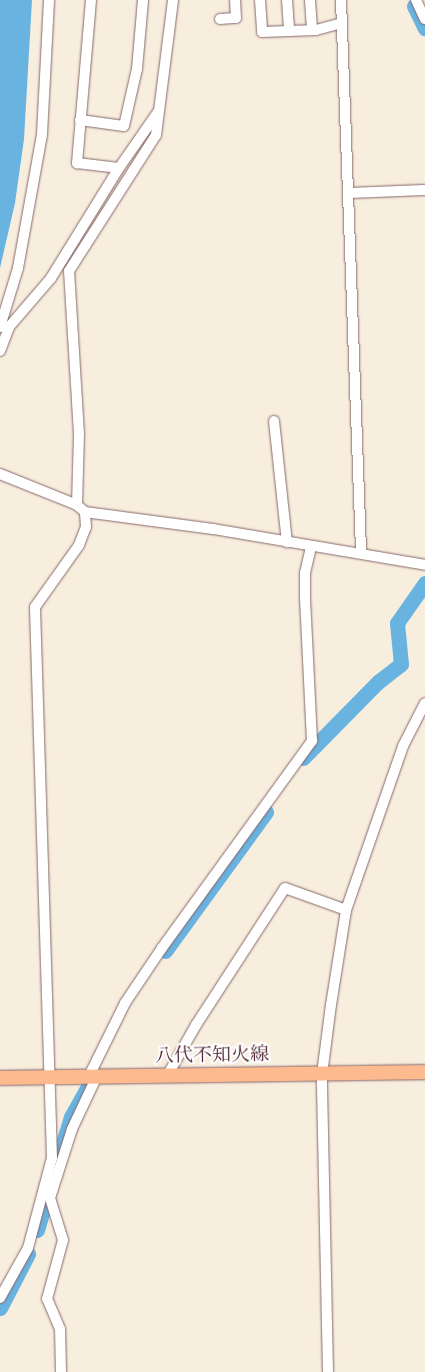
<!DOCTYPE html>
<html>
<head>
<meta charset="utf-8">
<style>
	body { margin:0 }
	#map { position:relative; width:425px; height:1372px; overflow:hidden; background:#f8eede; font-family:"IM FELL English","Noto Serif JP",serif }
	div>[style] { position:absolute }
	.water>* { inset:0; background:#69b3e1 }
	.river>* { height:15px; margin:-7.5px; padding:0 7.5px; transform-origin:7.5px; border-radius:7.5px; background:#69b3e1 }
	.roads { filter:drop-shadow(0 0 1px #87676a) drop-shadow(0 0 1px #87676a) }
	.minor>* { height:10px; margin:-5px; padding:0 5px; transform-origin:5px; border-radius:5px; background:#fff }
	.major>* { height:14px; margin:-7px; padding:0 7px; transform-origin:7px; border-radius:7px; background:#fcba8e }
	span { translate:-50% -50%; white-space:nowrap; text-align:center; line-height:1.15; -webkit-text-stroke:4px #fff; paint-order:stroke }
	.street-label { font-size:19px; color:#4a1f2b }
</style>
</head>
<body>
<div id="map">
	<div class="water">
		<div style="clip-path:polygon(0 0,32px 0,24px 139px,15px 203px,0 268px)"></div>
	</div>
	<div class="river">
		<div style="left:414px;top:6px;width:25px;rotate:64deg"></div>
		<div style="left:303px;top:758px;width:107px;rotate:-45.4deg"></div>
		<div style="left:378px;top:682px;width:29px;rotate:-38deg"></div>
		<div style="left:401px;top:664px;width:41px;rotate:-95.6deg"></div>
		<div style="left:397px;top:623px;width:49px;rotate:-55deg"></div>
		<div style="left:165px;top:951px;width:172px;rotate:-54deg"></div>
		<div style="left:37px;top:1230px;width:118px;rotate:-73.3deg"></div>
		<div style="left:71px;top:1117px;width:35px;rotate:-61deg"></div>
		<div style="left:0;top:1308px;width:61px;rotate:-62.6deg"></div>
	</div>
	<div class="roads">
		<div class="minor">
			<div style="left:91px;top:0;width:164px;rotate:94.9deg"></div>
			<div style="left:77px;top:163px;width:42px;rotate:6.8deg"></div>
			<div style="left:260px;top:0;width:32px;rotate:86deg"></div>
			<div style="left:262px;top:32px;width:54px;rotate:-2.1deg"></div>
			<div style="left:316px;top:30px;width:27px;rotate:-15deg"></div>
			<div style="left:287px;top:0;width:31px;rotate:86deg"></div>
			<div style="left:310px;top:0;width:30px;rotate:86deg"></div>
			<div style="left:341px;top:0;width:552px;rotate:87.92deg"></div>
			<div style="left:416px;top:0;width:21px;rotate:65deg"></div>
			<div style="left:220px;top:19px;width:16px;rotate:-4deg"></div>
			<div style="left:236px;top:18px;width:18px;rotate:-93deg"></div>
			<div style="left:80px;top:120px;width:44px;rotate:7.8deg"></div>
			<div style="left:124px;top:126px;width:58px;rotate:-77.2deg"></div>
			<div style="left:137px;top:69px;width:69px;rotate:-85deg"></div>
			<div style="left:348px;top:193px;width:77px;rotate:-2.2deg"></div>
			<div style="left:0;top:327px;width:62px;rotate:-73deg"></div>
			<div style="left:18px;top:268px;width:136px;rotate:-79.8deg"></div>
			<div style="left:42px;top:134px;width:134px;rotate:-87deg"></div>
			<div style="left:0;top:351px;width:26px;rotate:-69deg"></div>
			<div style="left:9px;top:327px;width:65px;rotate:-49.4deg"></div>
			<div style="left:51px;top:278px;width:129px;rotate:-58.3deg"></div>
			<div style="left:119px;top:168px;width:68px;rotate:-55.1deg"></div>
			<div style="left:274px;top:421px;width:122px;rotate:83.9deg"></div>
			<div style="left:0;top:474px;width:83px;rotate:21.9deg"></div>
			<div style="left:77px;top:505px;width:11px;rotate:41deg"></div>
			<div style="left:85px;top:512px;width:129px;rotate:7.6deg"></div>
			<div style="left:213px;top:529px;width:215px;rotate:9.6deg"></div>
			<div style="left:77px;top:505px;width:71px;rotate:-88.4deg"></div>
			<div style="left:79px;top:434px;width:163px;rotate:-93.5deg"></div>
			<div style="left:69px;top:271px;width:161px;rotate:-57.4deg"></div>
			<div style="left:156px;top:135px;width:136px;rotate:-82.8deg"></div>
			<div style="left:167px;top:1076px;width:59px;rotate:-60.4deg"></div>
			<div style="left:196px;top:1025px;width:163px;rotate:-57deg"></div>
			<div style="left:285px;top:888px;width:65px;rotate:19.8deg"></div>
			<div style="left:88px;top:1078px;width:84px;rotate:-63.7deg"></div>
			<div style="left:125px;top:1003px;width:66px;rotate:-56.1deg"></div>
			<div style="left:162px;top:948px;width:256px;rotate:-54.1deg"></div>
			<div style="left:312px;top:741px;width:143px;rotate:-92.8deg"></div>
			<div style="left:305px;top:598px;width:25px;rotate:-90deg"></div>
			<div style="left:305px;top:573px;width:27px;rotate:-77deg"></div>
			<div style="left:0;top:1298px;width:57px;rotate:-60.8deg"></div>
			<div style="left:28px;top:1248px;width:93px;rotate:-75.1deg"></div>
			<div style="left:52px;top:1158px;width:551px;rotate:-91.77deg"></div>
			<div style="left:35px;top:607px;width:76px;rotate:-54.6deg"></div>
			<div style="left:79px;top:545px;width:19px;rotate:-69deg"></div>
			<div style="left:86px;top:527px;width:15px;rotate:-94deg"></div>
			<div style="left:61px;top:1372px;width:43px;rotate:-91.3deg"></div>
			<div style="left:60px;top:1329px;width:33px;rotate:-113deg"></div>
			<div style="left:47px;top:1299px;width:61px;rotate:-74.8deg"></div>
			<div style="left:63px;top:1240px;width:44px;rotate:-107.2deg"></div>
			<div style="left:50px;top:1198px;width:72px;rotate:-72.3deg"></div>
			<div style="left:72px;top:1129px;width:56px;rotate:-64.8deg"></div>
			<div style="left:328px;top:1372px;width:298px;rotate:-91.2deg"></div>
			<div style="left:322px;top:1074px;width:70px;rotate:-82.6deg"></div>
			<div style="left:331px;top:1005px;width:96px;rotate:-81deg"></div>
			<div style="left:346px;top:910px;width:174px;rotate:-70.8deg"></div>
			<div style="left:403px;top:746px;width:48px;rotate:-62.9deg"></div>
		</div>
		<div class="major">
			<div style="left:0;top:1078px;width:425px;rotate:-0.8deg"></div>
		</div>
	</div>
	<div class="street-label">
		<span style="left:212px;top:1057px;rotate:-1deg">八代不知火線</span>
	</div>
</div>
</body>
</html>
